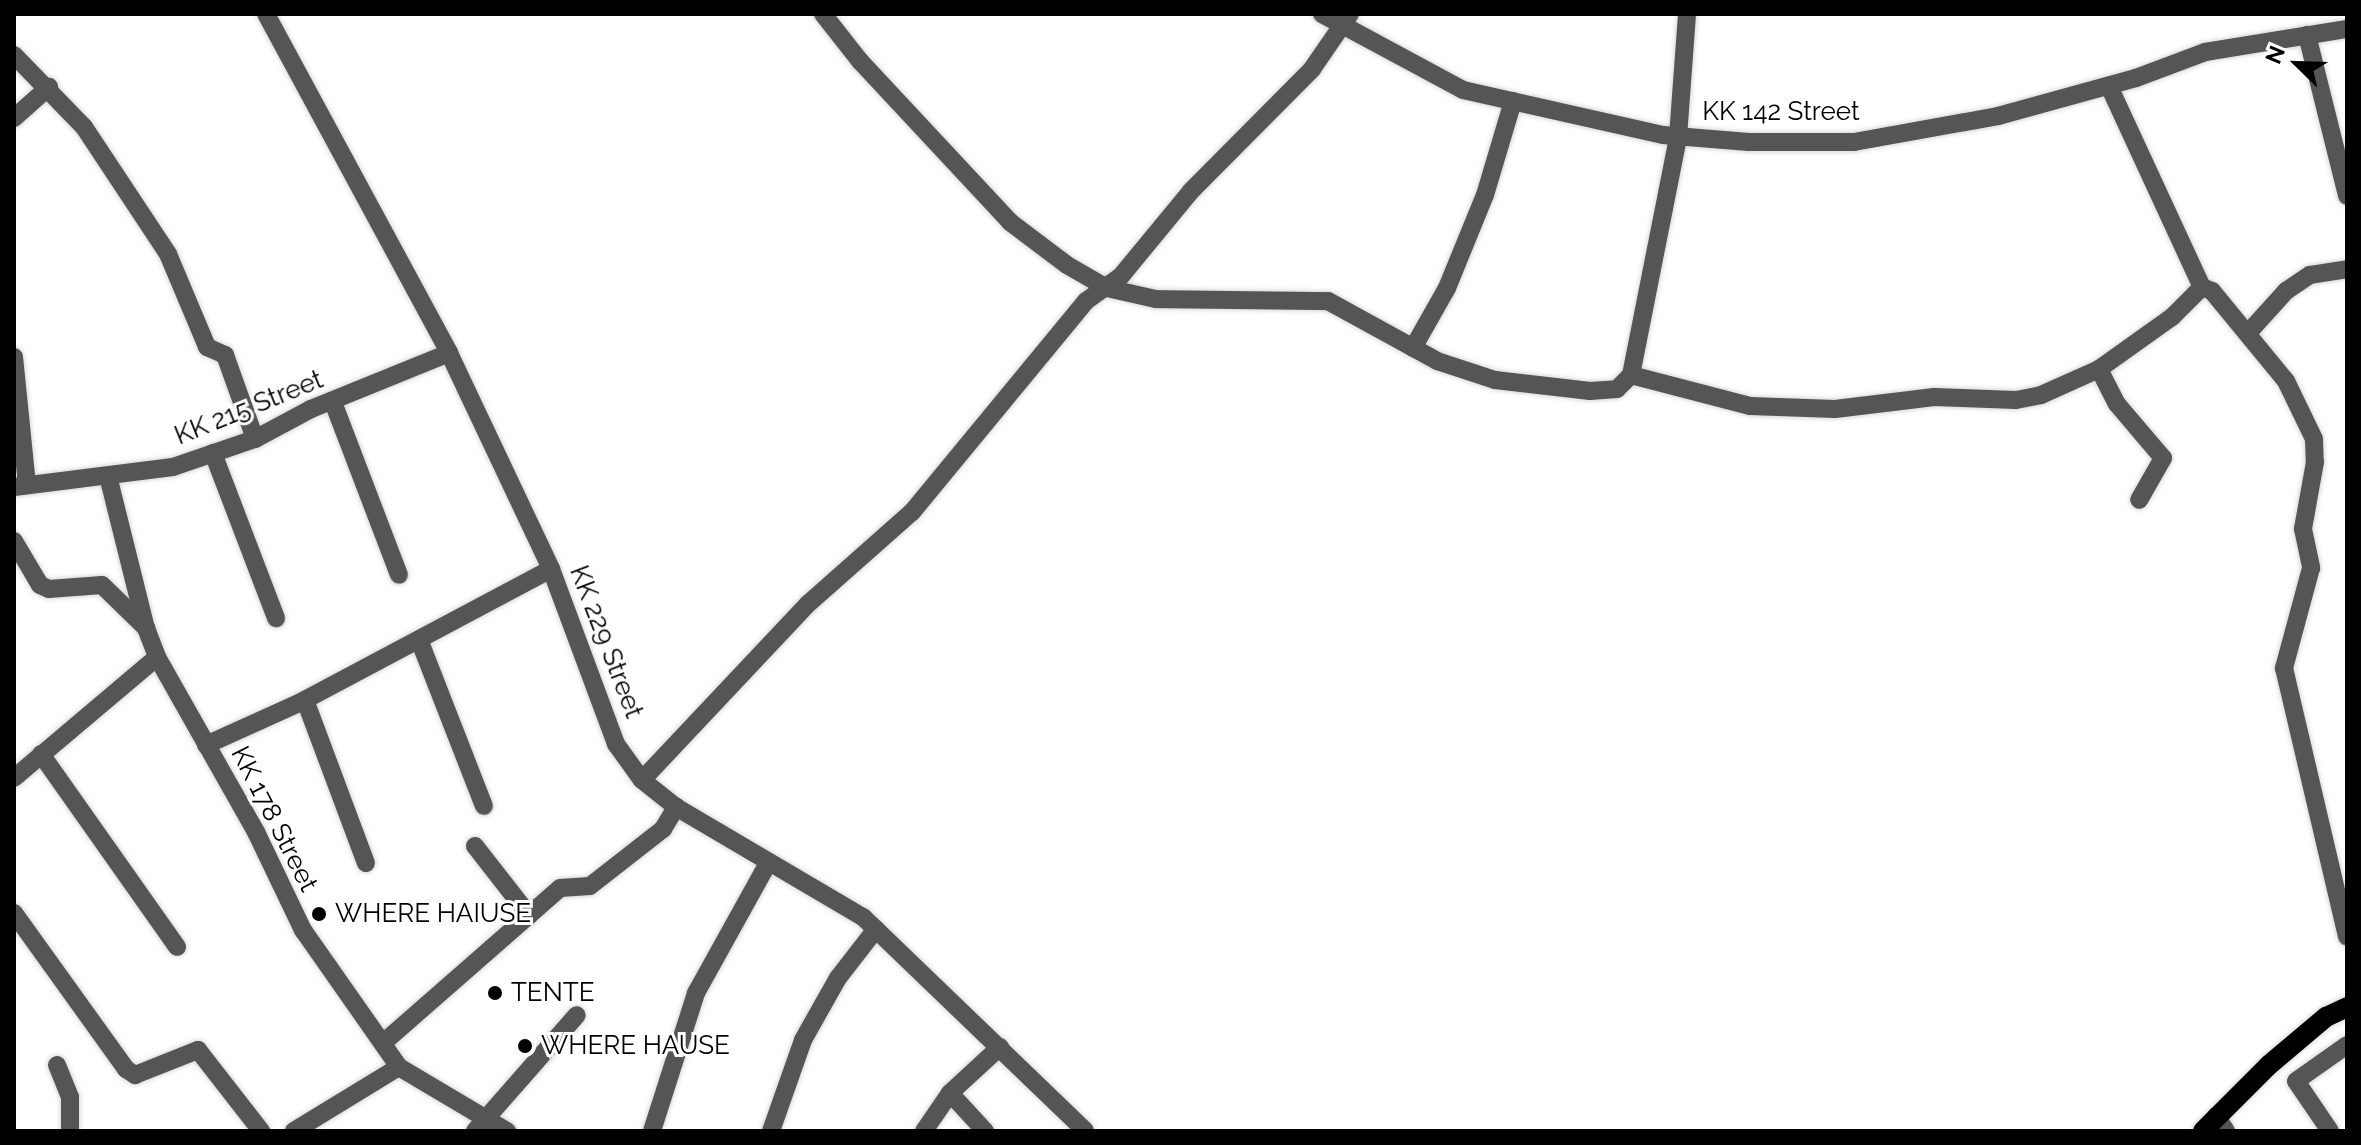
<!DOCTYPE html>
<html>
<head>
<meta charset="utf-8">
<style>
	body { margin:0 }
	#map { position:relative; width:2361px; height:1145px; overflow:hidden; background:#fff; font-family:Raleway,sans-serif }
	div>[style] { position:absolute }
	.roads { filter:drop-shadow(0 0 2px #dbdbdb) drop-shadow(0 0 2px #dbdbdb) }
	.minor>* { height:18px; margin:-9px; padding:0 9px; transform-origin:9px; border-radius:9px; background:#555 }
	.major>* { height:20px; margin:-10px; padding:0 10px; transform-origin:10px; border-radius:10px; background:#000 }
	.dots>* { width:22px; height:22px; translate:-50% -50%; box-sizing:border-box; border:4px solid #fff; border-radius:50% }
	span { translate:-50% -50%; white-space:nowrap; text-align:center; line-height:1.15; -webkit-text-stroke:6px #fff; paint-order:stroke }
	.street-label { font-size:26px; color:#000 }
	.poi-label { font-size:26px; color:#000 }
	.left { translate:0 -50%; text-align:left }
	.frame { position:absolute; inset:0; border:16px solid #000; pointer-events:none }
	.north { position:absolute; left:2257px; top:24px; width:80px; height:80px; -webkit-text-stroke:6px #fff; paint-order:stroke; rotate:293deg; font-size:22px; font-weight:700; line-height:32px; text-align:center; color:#000 }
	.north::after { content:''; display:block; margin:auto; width:28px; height:36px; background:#000; clip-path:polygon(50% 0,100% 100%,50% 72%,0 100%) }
</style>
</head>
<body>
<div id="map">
	<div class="roads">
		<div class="minor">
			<div style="left:266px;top:14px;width:385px;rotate:61.6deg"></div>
			<div style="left:449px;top:353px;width:239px;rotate:64.7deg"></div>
			<div style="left:551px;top:569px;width:187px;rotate:69.6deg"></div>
			<div style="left:616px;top:744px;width:44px;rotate:54.2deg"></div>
			<div style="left:642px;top:780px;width:43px;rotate:38.5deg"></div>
			<div style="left:676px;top:807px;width:217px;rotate:30.5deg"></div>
			<div style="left:863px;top:917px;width:308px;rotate:43.9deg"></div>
			<div style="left:823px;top:14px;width:60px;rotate:51.8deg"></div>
			<div style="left:860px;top:61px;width:220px;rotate:47deg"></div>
			<div style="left:1010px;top:222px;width:71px;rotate:37deg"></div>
			<div style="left:1067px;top:265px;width:46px;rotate:29.9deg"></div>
			<div style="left:1107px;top:288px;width:50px;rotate:12.7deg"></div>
			<div style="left:1156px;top:299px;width:172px;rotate:0.7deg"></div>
			<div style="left:1328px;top:301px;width:124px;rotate:28.8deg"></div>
			<div style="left:1437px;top:361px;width:61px;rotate:18.1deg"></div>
			<div style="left:1495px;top:380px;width:96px;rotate:6.6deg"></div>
			<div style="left:1590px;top:391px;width:27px;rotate:-4deg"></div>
			<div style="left:1617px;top:389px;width:20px;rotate:-45deg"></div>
			<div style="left:1631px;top:375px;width:243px;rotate:-78.8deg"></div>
			<div style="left:1678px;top:137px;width:123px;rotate:-85.8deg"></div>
			<div style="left:1322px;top:14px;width:160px;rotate:28.3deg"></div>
			<div style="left:1463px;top:90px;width:205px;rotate:12.7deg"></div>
			<div style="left:1663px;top:135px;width:86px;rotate:4.7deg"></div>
			<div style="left:1749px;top:142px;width:105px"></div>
			<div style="left:1854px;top:142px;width:146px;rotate:-10.2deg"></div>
			<div style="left:1998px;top:116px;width:143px;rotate:-15.4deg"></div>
			<div style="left:2136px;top:78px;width:74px;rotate:-20.6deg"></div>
			<div style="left:2205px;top:52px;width:144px;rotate:-9.2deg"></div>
			<div style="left:2307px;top:35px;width:166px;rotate:76deg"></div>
			<div style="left:14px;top:55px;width:100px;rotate:45.8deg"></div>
			<div style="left:84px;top:127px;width:152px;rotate:56.5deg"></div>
			<div style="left:168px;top:254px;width:101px;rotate:67.2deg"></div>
			<div style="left:207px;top:347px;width:20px;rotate:24deg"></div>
			<div style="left:225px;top:355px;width:89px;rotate:70.3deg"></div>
			<div style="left:2109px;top:86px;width:221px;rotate:65.2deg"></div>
			<div style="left:2202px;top:287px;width:11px;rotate:22deg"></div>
			<div style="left:2212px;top:291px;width:117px;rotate:50.6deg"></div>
			<div style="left:2286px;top:381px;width:64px;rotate:64.2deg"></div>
			<div style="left:2314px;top:439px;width:23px;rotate:88deg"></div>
			<div style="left:2315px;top:462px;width:68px;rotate:100.2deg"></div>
			<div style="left:2303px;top:529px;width:40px;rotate:78deg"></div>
			<div style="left:2311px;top:568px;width:104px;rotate:105.1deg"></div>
			<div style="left:2284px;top:668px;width:276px;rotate:76.8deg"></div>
			<div style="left:14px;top:118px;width:47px;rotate:-41.5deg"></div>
			<div style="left:2248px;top:333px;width:57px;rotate:-47.9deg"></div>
			<div style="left:2286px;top:291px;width:29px;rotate:-34deg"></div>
			<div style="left:2310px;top:275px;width:37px;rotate:-9deg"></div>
			<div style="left:1413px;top:348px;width:69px;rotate:-60.5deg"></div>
			<div style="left:1447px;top:288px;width:100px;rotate:-67.8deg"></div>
			<div style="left:1485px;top:195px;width:98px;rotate:-73.4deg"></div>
			<div style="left:14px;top:357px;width:129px;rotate:84.2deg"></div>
			<div style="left:2099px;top:369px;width:39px;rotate:63deg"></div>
			<div style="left:2117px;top:404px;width:71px;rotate:49.6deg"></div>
			<div style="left:2163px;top:458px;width:48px;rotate:119.7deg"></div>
			<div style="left:1631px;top:375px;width:123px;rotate:14.6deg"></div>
			<div style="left:1750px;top:406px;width:85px;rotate:2deg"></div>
			<div style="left:1835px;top:409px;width:100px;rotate:-6.9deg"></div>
			<div style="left:1934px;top:397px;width:82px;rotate:2.1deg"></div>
			<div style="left:2016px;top:400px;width:25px;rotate:-11deg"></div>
			<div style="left:2041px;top:395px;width:64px;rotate:-24.1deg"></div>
			<div style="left:2099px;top:369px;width:90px;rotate:-35.5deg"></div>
			<div style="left:2172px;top:317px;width:42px;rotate:-45deg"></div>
			<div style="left:333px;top:402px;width:185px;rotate:69.1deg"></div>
			<div style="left:213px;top:453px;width:177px;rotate:69.1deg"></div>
			<div style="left:108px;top:476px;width:157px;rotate:76deg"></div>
			<div style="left:14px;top:487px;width:160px;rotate:-7.2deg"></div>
			<div style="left:173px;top:467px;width:87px;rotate:-18.9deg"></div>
			<div style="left:255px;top:439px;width:64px;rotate:-28.2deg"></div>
			<div style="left:311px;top:409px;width:149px;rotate:-22.1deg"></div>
			<div style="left:14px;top:541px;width:51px;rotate:59.4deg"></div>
			<div style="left:40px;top:585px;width:10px;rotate:24deg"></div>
			<div style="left:49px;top:589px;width:53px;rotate:-4.3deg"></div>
			<div style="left:102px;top:585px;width:62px;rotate:44.3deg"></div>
			<div style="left:146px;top:628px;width:31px;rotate:69deg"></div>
			<div style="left:157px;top:657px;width:201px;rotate:60.5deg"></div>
			<div style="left:256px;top:832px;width:109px;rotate:64.4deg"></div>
			<div style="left:303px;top:930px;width:167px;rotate:55deg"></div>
			<div style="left:399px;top:1067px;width:126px;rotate:30.7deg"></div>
			<div style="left:420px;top:642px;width:176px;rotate:68.7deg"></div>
			<div style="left:305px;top:700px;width:174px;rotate:69.5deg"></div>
			<div style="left:206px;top:745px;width:102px;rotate:-24.3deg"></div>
			<div style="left:299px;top:703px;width:285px;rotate:-28deg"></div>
			<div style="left:41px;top:754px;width:236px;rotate:54.8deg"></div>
			<div style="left:14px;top:778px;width:187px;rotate:-40.2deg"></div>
			<div style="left:642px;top:780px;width:243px;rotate:-46.7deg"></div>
			<div style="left:809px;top:603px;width:137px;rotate:-41.5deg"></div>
			<div style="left:912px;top:512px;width:273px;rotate:-50.5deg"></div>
			<div style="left:1086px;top:301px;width:43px;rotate:-35.5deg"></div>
			<div style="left:1121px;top:276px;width:110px;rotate:-50.5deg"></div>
			<div style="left:1191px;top:191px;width:172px;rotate:-45.2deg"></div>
			<div style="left:1312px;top:69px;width:67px;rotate:-55.4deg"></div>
			<div style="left:475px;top:846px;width:88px;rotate:52deg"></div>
			<div style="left:14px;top:913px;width:192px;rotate:54.3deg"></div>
			<div style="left:126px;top:1069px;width:11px;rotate:34deg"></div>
			<div style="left:135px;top:1075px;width:68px;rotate:-21.6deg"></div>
			<div style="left:198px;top:1050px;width:103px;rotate:52.1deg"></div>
			<div style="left:383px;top:1043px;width:235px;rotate:-41.2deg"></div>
			<div style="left:560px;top:888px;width:30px;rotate:-4deg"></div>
			<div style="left:590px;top:886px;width:93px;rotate:-38deg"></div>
			<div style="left:663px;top:829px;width:26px;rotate:-59deg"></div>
			<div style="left:57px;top:1065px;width:35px;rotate:68deg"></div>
			<div style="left:70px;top:1097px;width:34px;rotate:90deg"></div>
			<div style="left:950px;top:1093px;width:52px;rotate:47.4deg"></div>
			<div style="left:2216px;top:1116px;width:18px;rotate:56deg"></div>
			<div style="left:294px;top:1131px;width:123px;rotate:-31.4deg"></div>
			<div style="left:475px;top:1131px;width:154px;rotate:-48.7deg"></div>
			<div style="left:652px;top:1131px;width:145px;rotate:-72.3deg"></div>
			<div style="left:696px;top:993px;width:149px;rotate:-61deg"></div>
			<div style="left:771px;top:1131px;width:96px;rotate:-70.6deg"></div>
			<div style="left:803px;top:1040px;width:71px;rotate:-60.6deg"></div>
			<div style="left:838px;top:978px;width:62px;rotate:-52.2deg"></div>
			<div style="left:924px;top:1131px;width:46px;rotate:-55.6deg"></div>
			<div style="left:950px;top:1093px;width:68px;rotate:-42.6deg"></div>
			<div style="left:2330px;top:1131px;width:60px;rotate:-124.2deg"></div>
			<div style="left:2296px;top:1081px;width:62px;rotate:-35.2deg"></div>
		</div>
		<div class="major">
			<div style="left:2203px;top:1131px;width:93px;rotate:-45deg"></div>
			<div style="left:2269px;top:1065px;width:75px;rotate:-40.1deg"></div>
			<div style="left:2326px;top:1017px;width:23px;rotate:-25deg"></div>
		</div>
	</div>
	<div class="dots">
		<div style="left:319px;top:914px;background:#000"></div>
		<div style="left:495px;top:993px;background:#000"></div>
		<div style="left:525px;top:1046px;background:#000"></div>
	</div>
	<div class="street-label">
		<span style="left:1781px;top:112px">KK 142 Street</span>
		<span style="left:249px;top:408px;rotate:-22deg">KK 215 Street</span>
		<span style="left:606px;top:642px;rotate:69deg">KK 229 Street</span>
		<span style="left:274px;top:819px;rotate:63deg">KK 178 Street</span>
	</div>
	<div class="poi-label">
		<span class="left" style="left:335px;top:914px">WHERE HAIUSE</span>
		<span class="left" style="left:511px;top:993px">TENTE</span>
		<span class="left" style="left:541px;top:1046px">WHERE HAUSE</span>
	</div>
	<div class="frame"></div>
	<div class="north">N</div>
</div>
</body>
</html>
